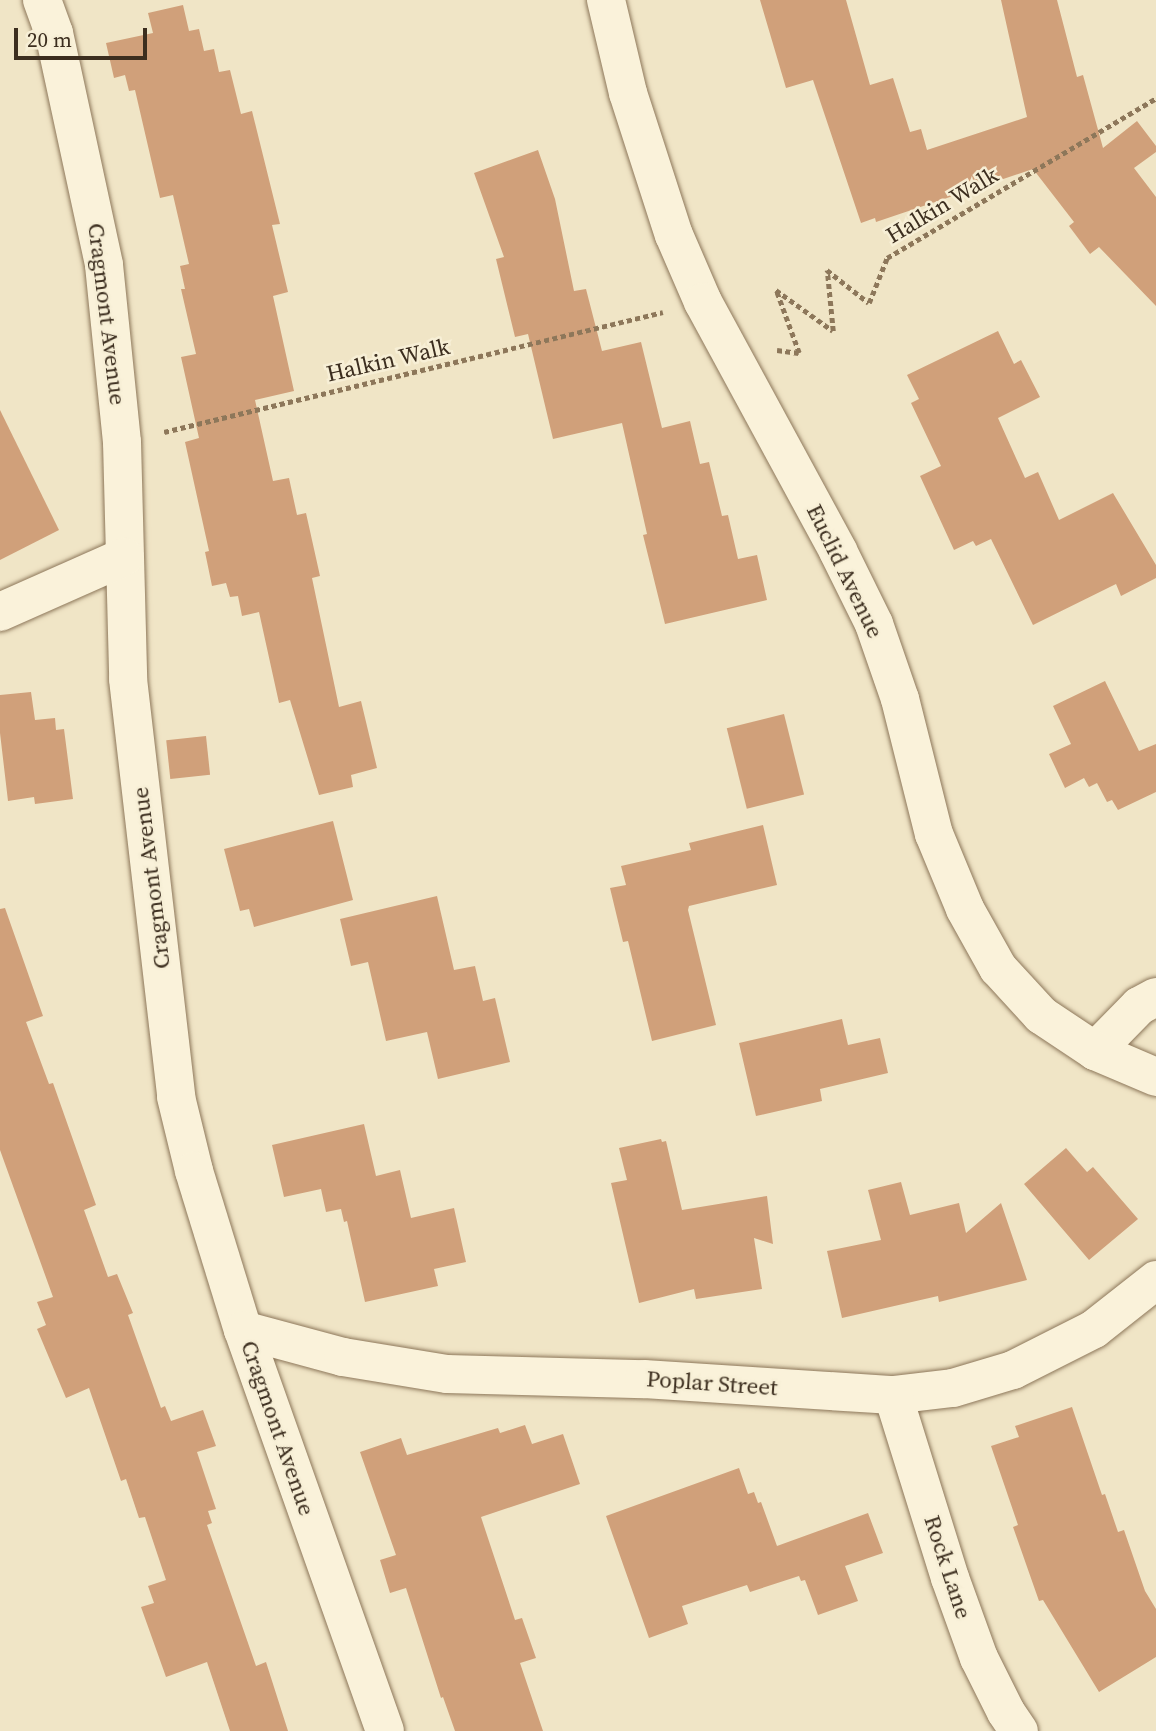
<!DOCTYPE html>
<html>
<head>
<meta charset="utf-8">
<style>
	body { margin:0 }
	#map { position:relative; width:1156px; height:1731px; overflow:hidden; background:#f0e5c6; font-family:"Source Serif 4",serif }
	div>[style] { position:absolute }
	.building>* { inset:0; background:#d0a07a; transform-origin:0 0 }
	.path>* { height:4.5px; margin-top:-2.25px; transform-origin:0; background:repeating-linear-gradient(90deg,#8d775a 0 5px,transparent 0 8.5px) }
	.roads { filter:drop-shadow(0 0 2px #8d775a) drop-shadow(0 0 2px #8d775a) }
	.street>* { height:38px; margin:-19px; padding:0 19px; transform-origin:19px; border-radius:19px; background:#faf2da }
	.secondary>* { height:38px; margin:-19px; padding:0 19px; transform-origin:19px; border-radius:19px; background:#faf2da }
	span { translate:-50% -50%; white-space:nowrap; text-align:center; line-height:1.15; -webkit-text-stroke:5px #f7efd6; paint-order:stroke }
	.street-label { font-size:23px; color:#3c2e1f }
	.scale { position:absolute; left:14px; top:28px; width:133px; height:32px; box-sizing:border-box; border:4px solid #3c2e1f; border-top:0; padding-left:9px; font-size:21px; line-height:24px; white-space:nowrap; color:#3c2e1f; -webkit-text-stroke:5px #f7efd6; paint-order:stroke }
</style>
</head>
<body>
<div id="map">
	<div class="building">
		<div style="clip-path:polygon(760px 0,846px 0,870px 85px,893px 78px,910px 132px,921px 129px,927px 150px,1027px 117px,1001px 0,1057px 0,1077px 77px,1083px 75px,1103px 148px,1137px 121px,1156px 146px,1156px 152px,1134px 168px,1156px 197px,1156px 306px,1099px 247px,1090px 254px,1069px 226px,1074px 222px,1033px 169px,876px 222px,875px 218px,861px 223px,813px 80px,786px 88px)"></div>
		<div style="clip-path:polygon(183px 5px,189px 31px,199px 29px,204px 51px,214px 49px,219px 72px,230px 70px,241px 114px,252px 111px,280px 224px,272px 225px,288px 292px,273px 296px,294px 391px,255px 400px,273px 481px,289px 478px,297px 515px,306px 513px,320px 576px,312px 578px,339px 707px,361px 701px,377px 768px,351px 775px,353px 787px,319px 795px,290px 700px,279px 703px,259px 612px,242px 616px,238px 596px,230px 597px,226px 583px,212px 586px,205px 552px,209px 551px,185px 442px,199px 438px,181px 357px,196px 354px,181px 289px,185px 289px,180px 266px,189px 264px,173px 195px,160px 198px,135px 90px,129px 91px,125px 75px,114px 78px,106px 43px,153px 33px,148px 13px)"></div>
		<div style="clip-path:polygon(538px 150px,555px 199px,574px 291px,586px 289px,602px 351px,641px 342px,662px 428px,690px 421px,700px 464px,709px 462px,722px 516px,728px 515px,738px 559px,757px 555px,767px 600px,665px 624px,643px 535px,647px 534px,622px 423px,553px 439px,528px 334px,515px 337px,496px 259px,504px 257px,474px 173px)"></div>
		<div style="clip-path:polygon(998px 331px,1014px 364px,1021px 360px,1040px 397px,998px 418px,1025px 478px,1038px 472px,1059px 520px,1113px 493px,1156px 565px,1156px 578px,1121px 596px,1116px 584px,1033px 625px,991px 539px,976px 546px,973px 541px,954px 550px,920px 476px,941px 466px,911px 403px,919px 399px,907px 375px)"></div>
		<div style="clip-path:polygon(0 410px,59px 530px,0 560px)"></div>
		<div style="clip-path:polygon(1105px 681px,1139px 751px,1156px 744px,1156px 792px,1118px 810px,1112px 800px,1107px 802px,1097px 783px,1089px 787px,1084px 778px,1065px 788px,1049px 754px,1071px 744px,1053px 706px)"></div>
		<div style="clip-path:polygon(31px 692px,35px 720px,55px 718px,56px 730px,64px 729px,73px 799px,35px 804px,34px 797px,8px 801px,0 733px,0 695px)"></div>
		<div style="left:784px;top:714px;width:83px;height:59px;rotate:76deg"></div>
		<div style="left:206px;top:736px;width:39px;height:40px;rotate:84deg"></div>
		<div style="clip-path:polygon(333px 821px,353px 900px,254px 927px,249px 909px,240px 911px,224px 849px)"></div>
		<div style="clip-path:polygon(763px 825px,777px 885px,689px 906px,688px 910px,716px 1025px,652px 1041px,628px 941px,623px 942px,610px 888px,626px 885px,621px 866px,691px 850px,689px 843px)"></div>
		<div style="clip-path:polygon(437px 896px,454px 970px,475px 966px,483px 1001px,495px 998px,510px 1062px,438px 1079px,427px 1032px,386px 1041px,368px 962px,351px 966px,340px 919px)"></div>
		<div style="clip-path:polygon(5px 908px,43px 1016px,26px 1022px,49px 1084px,53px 1083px,96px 1205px,84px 1210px,108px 1277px,117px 1274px,133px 1313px,128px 1315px,161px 1408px,165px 1406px,171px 1421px,203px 1410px,216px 1446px,197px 1452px,216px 1509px,208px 1511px,212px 1523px,207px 1525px,256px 1666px,266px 1662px,288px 1731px,230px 1731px,207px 1662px,166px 1677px,141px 1607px,154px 1603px,148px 1586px,166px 1580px,145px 1517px,139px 1518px,126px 1479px,121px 1481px,89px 1388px,66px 1398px,37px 1329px,46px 1325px,37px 1302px,53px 1297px,0 1150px,0 909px)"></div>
		<div style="clip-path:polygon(842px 1019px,848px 1045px,880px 1038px,888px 1073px,820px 1089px,822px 1101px,756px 1116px,739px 1043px)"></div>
		<div style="clip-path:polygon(364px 1124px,376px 1176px,400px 1170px,411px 1218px,454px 1208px,466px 1262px,434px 1269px,438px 1286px,365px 1302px,347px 1221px,344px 1222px,341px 1209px,326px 1212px,321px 1189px,284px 1197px,272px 1145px)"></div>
		<div style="clip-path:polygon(661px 1139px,662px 1142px,666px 1141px,682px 1210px,767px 1196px,773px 1244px,754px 1238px,762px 1289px,696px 1299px,694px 1289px,639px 1303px,611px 1183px,627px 1180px,619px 1148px)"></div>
		<div style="clip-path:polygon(1066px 1148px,1087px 1172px,1093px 1167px,1138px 1219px,1089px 1260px,1024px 1184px)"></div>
		<div style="clip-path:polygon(901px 1182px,910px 1215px,959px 1203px,966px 1233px,1001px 1203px,1027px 1280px,939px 1302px,938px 1296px,842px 1318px,827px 1251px,881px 1240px,868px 1190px)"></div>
		<div style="clip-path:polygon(1072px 1407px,1102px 1495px,1105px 1494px,1118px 1532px,1124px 1530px,1145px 1591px,1156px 1609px,1156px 1657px,1099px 1692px,1043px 1600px,1039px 1601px,1013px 1527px,1018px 1525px,991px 1446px,1019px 1437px,1015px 1426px)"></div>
		<div style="clip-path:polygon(525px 1425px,532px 1444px,563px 1434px,580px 1484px,481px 1517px,515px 1620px,522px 1618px,536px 1658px,520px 1663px,543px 1731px,455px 1731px,443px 1697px,441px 1698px,406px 1588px,390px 1593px,380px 1560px,396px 1555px,360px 1452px,401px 1438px,407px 1455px,498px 1428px,500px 1433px)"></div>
		<div style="clip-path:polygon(739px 1468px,748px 1494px,754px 1492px,758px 1503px,761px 1502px,777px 1546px,868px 1513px,883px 1553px,845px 1566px,858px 1601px,818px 1615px,805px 1580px,801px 1581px,799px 1576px,750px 1592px,747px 1585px,682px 1606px,688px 1624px,649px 1638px,606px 1516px)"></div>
	</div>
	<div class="path">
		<div style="left:777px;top:350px;width:22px;rotate:8deg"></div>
		<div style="left:799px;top:353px;width:67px;rotate:-110.1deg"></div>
		<div style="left:776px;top:290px;width:70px;rotate:35.7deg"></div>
		<div style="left:833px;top:331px;width:61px;rotate:-95.6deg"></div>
		<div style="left:827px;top:270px;width:53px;rotate:38.2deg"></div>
		<div style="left:869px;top:303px;width:48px;rotate:-68.2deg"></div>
		<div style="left:887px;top:258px;width:313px;rotate:-30.7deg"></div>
		<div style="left:164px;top:432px;width:513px;rotate:-13.52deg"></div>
	</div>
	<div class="roads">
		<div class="street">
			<div style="left:42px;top:0;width:35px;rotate:70deg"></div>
			<div style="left:54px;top:33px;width:237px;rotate:77.8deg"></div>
			<div style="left:104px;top:265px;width:178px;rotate:84.2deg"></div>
			<div style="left:122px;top:442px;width:237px;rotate:88.5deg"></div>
			<div style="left:128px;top:679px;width:421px;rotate:83.4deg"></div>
			<div style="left:176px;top:1097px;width:76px;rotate:76.3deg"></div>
			<div style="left:194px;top:1171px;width:166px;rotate:72.9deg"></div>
			<div style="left:243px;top:1330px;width:425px;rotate:70.5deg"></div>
			<div style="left:0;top:612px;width:136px;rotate:-23.9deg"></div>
			<div style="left:1095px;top:1051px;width:63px;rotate:-45.6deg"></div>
			<div style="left:1139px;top:1006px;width:19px;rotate:-28deg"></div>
			<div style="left:243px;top:1330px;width:104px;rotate:15.1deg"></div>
			<div style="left:343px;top:1357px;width:105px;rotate:9.3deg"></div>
			<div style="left:447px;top:1374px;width:197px;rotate:1.5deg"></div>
			<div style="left:644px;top:1379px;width:250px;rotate:3.7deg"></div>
			<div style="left:893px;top:1395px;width:60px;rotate:-6.7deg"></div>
			<div style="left:953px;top:1388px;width:63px;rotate:-16.7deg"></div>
			<div style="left:1013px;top:1370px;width:91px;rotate:-26.8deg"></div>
			<div style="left:1094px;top:1329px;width:79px;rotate:-38.3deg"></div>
			<div style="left:893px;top:1395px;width:192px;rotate:72.7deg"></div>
			<div style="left:950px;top:1578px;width:85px;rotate:70.1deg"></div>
			<div style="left:979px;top:1658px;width:60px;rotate:63.4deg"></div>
			<div style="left:1006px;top:1712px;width:23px;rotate:56deg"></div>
		</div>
		<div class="secondary">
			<div style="left:606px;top:0;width:96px;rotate:76.7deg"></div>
			<div style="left:628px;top:93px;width:149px;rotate:72.1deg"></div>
			<div style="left:674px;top:235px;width:73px;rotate:66.6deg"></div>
			<div style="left:703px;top:302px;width:283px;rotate:61.5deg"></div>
			<div style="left:838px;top:551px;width:81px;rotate:63.7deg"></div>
			<div style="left:874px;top:624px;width:79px;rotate:70.9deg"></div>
			<div style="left:900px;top:699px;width:139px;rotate:75.9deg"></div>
			<div style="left:934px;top:834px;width:81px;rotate:67.5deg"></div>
			<div style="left:965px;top:909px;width:68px;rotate:60.8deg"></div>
			<div style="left:998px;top:968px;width:64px;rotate:47.5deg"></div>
			<div style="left:1041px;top:1015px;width:65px;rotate:33.7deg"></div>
			<div style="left:1095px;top:1051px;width:66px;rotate:23.1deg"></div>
		</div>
	</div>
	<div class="street-label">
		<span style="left:942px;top:205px;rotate:-31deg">Halkin Walk</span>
		<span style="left:107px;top:314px;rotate:83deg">Cragmont Avenue</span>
		<span style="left:388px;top:360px;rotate:-13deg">Halkin Walk</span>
		<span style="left:845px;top:571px;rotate:64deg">Euclid Avenue</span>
		<span style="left:151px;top:878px;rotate:-97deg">Cragmont Avenue</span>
		<span style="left:712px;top:1383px;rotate:4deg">Poplar Street</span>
		<span style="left:278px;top:1428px;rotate:71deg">Cragmont Avenue</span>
		<span style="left:948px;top:1567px;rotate:72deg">Rock Lane</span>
	</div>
	<div class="scale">20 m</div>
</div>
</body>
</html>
